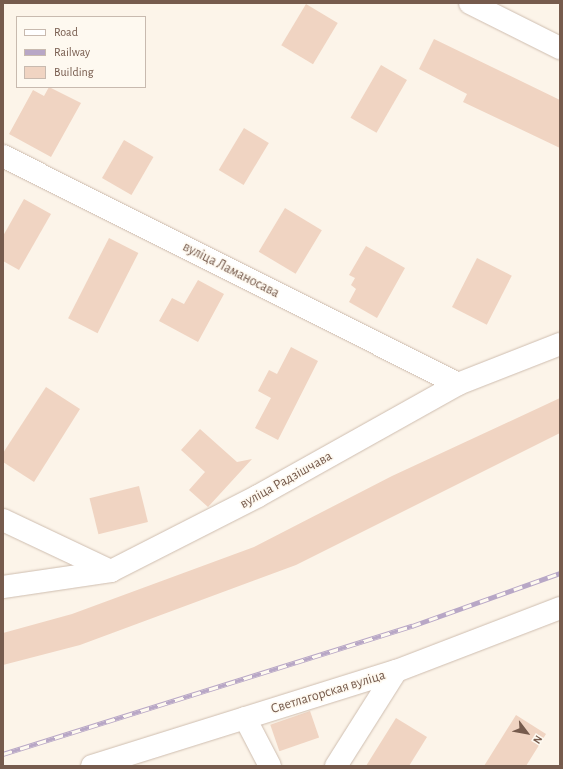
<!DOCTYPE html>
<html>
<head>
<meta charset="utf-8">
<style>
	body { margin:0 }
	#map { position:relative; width:563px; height:769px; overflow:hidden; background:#fcf4e9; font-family:"Alegreya Sans",sans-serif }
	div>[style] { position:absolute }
	.building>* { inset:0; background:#f0d4c2; transform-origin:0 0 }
	.roads { filter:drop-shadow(0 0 1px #cebdaf) drop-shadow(0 0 1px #cebdaf) }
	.minor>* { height:22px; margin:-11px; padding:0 11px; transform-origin:11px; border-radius:11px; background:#fff }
	.rail>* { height:4.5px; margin-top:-2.25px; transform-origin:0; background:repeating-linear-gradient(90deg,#fef9f0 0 9px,#b8a7c6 0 18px); box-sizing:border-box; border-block:1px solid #b8a7c6 }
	span { translate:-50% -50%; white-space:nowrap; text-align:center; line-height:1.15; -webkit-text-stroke:3px #fef9f0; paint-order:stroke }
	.street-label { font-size:14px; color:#765b4d }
	.frame { position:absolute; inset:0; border:4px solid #765b4d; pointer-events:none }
	.legend { position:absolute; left:16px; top:16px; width:130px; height:72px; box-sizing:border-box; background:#fef9f0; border:1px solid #c8baaf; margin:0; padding:5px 7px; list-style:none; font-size:12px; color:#765b4d }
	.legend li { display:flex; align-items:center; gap:8px; height:20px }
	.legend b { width:20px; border:1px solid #c8baaf }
	.north { position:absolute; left:507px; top:713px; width:40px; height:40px; -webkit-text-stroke:3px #fef9f0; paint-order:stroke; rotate:122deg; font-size:11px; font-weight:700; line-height:16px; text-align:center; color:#765b4d }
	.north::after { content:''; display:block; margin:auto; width:14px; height:18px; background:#765b4d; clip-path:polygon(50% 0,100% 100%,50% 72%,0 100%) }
</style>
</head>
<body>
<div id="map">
	<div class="building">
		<div style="left:306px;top:4px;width:37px;height:48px;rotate:31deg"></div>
		<div style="clip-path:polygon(434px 39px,560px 100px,560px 148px,463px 102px,467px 94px,419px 69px)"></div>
		<div style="left:381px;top:65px;width:30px;height:61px;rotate:30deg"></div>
		<div style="clip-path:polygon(49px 87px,81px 103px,51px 157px,9px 134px,33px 90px,44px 96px)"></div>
		<div style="left:244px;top:128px;width:29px;height:49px;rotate:31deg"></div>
		<div style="left:124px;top:140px;width:34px;height:44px;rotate:30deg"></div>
		<div style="clip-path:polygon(24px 199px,51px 214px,19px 270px,3px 261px,3px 236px)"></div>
		<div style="left:285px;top:208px;width:43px;height:51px;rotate:31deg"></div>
		<div style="left:109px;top:238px;width:33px;height:90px;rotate:27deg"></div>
		<div style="clip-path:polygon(366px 246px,405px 268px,377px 318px,349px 302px,356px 289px,351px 285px,355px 278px,349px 275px)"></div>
		<div style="left:477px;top:258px;width:39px;height:55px;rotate:27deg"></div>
		<div style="clip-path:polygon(198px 280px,224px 294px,198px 342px,159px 321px,172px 298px,184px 304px)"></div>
		<div style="clip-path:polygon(291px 347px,318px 361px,278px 440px,255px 428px,271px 398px,258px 391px,269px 370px,277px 374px)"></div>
		<div style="clip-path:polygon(46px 387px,80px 409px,34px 482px,3px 462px,3px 453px)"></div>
		<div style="clip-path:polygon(560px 398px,560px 433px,296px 565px,80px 645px,3px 665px,3px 633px,72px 614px,254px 547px,392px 476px)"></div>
		<div style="clip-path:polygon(200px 429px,237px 462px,252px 459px,208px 507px,189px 490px,205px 472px,181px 450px)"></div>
		<div style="left:139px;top:486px;width:37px;height:51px;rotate:76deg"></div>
		<div style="left:310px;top:711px;width:28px;height:42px;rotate:71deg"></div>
		<div style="clip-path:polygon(516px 715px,546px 734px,526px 766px,484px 766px)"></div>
		<div style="clip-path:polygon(396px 718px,427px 737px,409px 766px,366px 766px)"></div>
	</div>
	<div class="roads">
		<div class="minor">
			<div style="left:470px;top:3px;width:101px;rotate:26.6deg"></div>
			<div style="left:3px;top:156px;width:509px;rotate:26.62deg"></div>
			<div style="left:3px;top:520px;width:119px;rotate:25.3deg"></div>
			<div style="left:3px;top:587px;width:109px;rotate:-8.4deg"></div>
			<div style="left:111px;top:571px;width:165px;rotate:-27deg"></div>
			<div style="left:258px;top:496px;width:229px;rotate:-29.2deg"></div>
			<div style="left:458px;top:384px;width:110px;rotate:-21.4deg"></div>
			<div style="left:245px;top:718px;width:54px;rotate:62.5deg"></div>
			<div style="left:92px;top:766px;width:318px;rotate:-17.4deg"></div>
			<div style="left:396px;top:671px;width:176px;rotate:-21deg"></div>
			<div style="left:336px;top:766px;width:112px;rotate:-57.7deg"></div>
		</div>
	</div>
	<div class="rail">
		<div style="left:3px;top:754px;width:429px;rotate:-17.4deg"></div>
		<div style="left:412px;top:626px;width:157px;rotate:-19.7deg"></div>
	</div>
	<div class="street-label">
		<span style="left:231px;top:270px;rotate:27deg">вуліца Ламаносава</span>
		<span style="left:286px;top:480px;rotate:-29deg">вуліца Радзішчава</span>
		<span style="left:328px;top:692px;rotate:-17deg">Светлагорская вуліца</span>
	</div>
	<div class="frame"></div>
	<ul class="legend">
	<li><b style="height:5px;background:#fff"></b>Road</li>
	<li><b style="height:5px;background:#b8a7c6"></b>Railway</li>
	<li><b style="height:11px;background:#f0d4c2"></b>Building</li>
	</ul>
	<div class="north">N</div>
</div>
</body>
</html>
